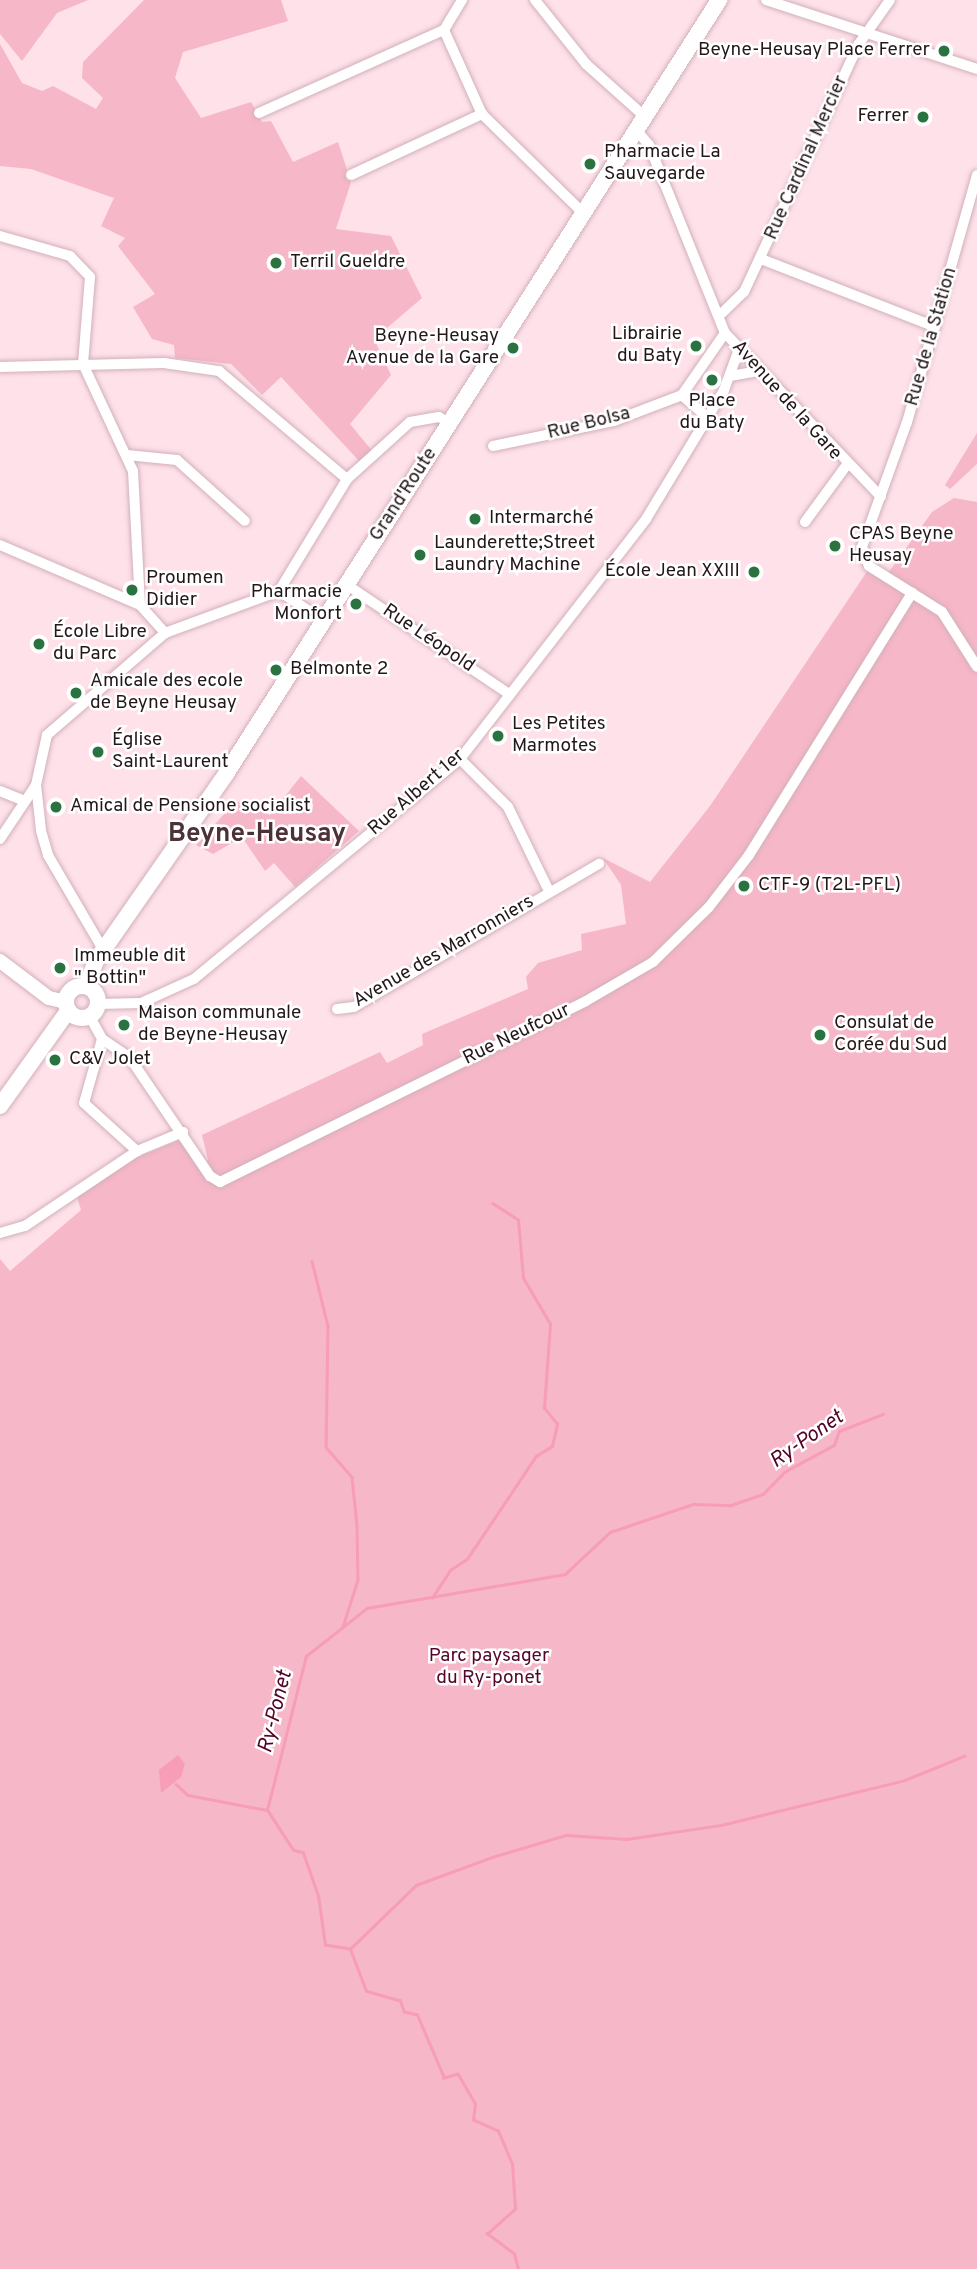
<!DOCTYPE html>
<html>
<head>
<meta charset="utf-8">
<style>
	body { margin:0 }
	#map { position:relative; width:977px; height:2269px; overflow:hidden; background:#fee1e9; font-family:Overpass,sans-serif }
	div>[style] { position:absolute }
	.green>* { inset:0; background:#f6b7c8 }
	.water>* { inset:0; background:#f79db8 }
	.stream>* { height:2.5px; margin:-1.25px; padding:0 1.25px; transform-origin:1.25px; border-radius:1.25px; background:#f79db8 }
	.roads { filter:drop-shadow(0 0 2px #d2b0b9) drop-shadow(0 0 2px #d2b0b9) }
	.street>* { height:10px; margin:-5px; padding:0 5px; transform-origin:5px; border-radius:5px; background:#fff }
	.secondary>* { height:14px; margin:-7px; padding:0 7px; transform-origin:7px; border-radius:7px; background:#fff }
	.primary>* { height:16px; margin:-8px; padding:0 8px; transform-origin:8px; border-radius:8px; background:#fff }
	.primary>.ring { margin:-8px; padding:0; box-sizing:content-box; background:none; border:16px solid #fff; border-radius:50% }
	.dots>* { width:19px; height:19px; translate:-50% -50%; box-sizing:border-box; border:4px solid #fff; border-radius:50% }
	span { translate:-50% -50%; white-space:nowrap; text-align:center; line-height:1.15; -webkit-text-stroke:5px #fff; paint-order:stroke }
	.poi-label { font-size:19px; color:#23171a }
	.right { translate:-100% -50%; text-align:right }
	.left { translate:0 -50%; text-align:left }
	.street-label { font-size:19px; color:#23171a }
	.park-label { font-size:19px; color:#56052a }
	.water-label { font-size:21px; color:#530328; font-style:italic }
	.district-label { font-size:26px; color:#4d3139; font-weight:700 }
</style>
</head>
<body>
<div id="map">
	<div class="green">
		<div style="clip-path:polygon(0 0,88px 0,57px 13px,22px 61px,0 34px)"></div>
		<div style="clip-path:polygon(144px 0,281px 0,288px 21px,183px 52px,175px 78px,201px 118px,251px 102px,262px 122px,271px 121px,293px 162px,338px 142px,351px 182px,336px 229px,391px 236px,422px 298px,374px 339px,391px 375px,350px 424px,373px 452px,361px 463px,281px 377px,262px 395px,231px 364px,175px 358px,174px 345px,152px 339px,133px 307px,155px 294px,118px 246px,125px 238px,101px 226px,114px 198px,31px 169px,0 166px,0 44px,22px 83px,42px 91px,53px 86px,96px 109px,103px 98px,82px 78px,83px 62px)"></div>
		<div style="clip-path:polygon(977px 433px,977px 464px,950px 489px,945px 485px)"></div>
		<div style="clip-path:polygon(954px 498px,977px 502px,977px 2269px,0 2269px,0 1259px,10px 1271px,81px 1210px,77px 1197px,136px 1158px,177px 1141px,191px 1146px,200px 1164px,208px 1160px,202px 1135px,380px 1052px,387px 1063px,423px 1045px,422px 1034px,528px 989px,526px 977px,538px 963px,582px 950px,581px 934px,626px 924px,621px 885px,603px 858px,650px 882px,710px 806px,868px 570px,886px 576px,932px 512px)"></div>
		<div style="clip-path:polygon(301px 776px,359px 831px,295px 887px,274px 863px,265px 871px,242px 837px,213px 854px,196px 845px,236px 801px,270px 815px)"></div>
	</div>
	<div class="water">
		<div style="clip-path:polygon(178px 1755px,185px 1764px,181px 1777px,161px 1793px,159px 1770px)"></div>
	</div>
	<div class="stream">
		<div style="left:312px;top:1261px;width:67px;rotate:76.2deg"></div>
		<div style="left:328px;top:1326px;width:121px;rotate:90.9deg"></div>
		<div style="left:326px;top:1447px;width:40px;rotate:49deg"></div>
		<div style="left:352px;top:1477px;width:48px;rotate:84.1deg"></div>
		<div style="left:357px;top:1525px;width:55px;rotate:89deg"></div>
		<div style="left:358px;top:1580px;width:49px;rotate:107.7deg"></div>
		<div style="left:432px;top:1598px;width:33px;rotate:-57deg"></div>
		<div style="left:450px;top:1570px;width:20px;rotate:-33deg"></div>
		<div style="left:467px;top:1559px;width:124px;rotate:-56.2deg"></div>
		<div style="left:536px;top:1456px;width:19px;rotate:-32deg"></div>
		<div style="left:552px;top:1446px;width:23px;rotate:-77deg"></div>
		<div style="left:557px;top:1424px;width:21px;rotate:-129deg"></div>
		<div style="left:544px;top:1408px;width:84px;rotate:-85.9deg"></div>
		<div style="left:550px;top:1324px;width:53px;rotate:-120.4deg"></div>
		<div style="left:523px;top:1278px;width:58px;rotate:-94.9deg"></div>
		<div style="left:518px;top:1220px;width:30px;rotate:-147deg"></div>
		<div style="left:176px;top:1784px;width:16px;rotate:43deg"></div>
		<div style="left:188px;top:1795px;width:80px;rotate:10.8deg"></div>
		<div style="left:350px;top:1949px;width:92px;rotate:-44.1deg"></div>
		<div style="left:416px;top:1885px;width:81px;rotate:-20.2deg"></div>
		<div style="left:492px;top:1857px;width:77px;rotate:-16.6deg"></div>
		<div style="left:566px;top:1835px;width:61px;rotate:3.8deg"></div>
		<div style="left:627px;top:1839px;width:95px;rotate:-8.5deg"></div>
		<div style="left:721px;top:1825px;width:189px;rotate:-13.7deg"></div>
		<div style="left:905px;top:1780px;width:64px;rotate:-22.1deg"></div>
		<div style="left:518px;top:2269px;width:16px;rotate:-105deg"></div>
		<div style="left:514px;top:2254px;width:34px;rotate:-143deg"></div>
		<div style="left:487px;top:2234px;width:38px;rotate:-42deg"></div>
		<div style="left:515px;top:2209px;width:45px;rotate:-93.8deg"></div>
		<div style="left:512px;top:2164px;width:36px;rotate:-113deg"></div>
		<div style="left:498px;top:2131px;width:27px;rotate:-156deg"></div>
		<div style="left:473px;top:2120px;width:16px;rotate:-83deg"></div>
		<div style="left:475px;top:2104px;width:34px;rotate:-120deg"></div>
		<div style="left:458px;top:2074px;width:15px;rotate:164deg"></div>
		<div style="left:444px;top:2078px;width:69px;rotate:-113.2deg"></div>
		<div style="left:417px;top:2015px;width:13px;rotate:-167deg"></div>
		<div style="left:404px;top:2012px;width:12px;rotate:-110deg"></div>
		<div style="left:400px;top:2001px;width:35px;rotate:-164deg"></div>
		<div style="left:366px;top:1991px;width:45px;rotate:-110.9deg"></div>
		<div style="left:350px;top:1949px;width:25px;rotate:-171deg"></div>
		<div style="left:325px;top:1945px;width:49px;rotate:-98.1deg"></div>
		<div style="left:318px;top:1896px;width:46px;rotate:-109.2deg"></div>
		<div style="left:303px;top:1853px;width:10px;rotate:-163deg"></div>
		<div style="left:293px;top:1850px;width:48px;rotate:-123deg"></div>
		<div style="left:267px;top:1810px;width:159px;rotate:-75.8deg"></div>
		<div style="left:306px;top:1656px;width:78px;rotate:-38.2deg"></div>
		<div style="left:367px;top:1608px;width:201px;rotate:-9.7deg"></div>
		<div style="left:565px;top:1574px;width:62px;rotate:-43deg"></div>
		<div style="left:610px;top:1532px;width:88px;rotate:-18.6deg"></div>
		<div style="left:693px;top:1504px;width:38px;rotate:2deg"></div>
		<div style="left:731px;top:1505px;width:34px;rotate:-19deg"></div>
		<div style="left:763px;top:1494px;width:30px;rotate:-46deg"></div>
		<div style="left:784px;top:1472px;width:57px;rotate:-28.4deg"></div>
		<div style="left:834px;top:1445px;width:15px;rotate:-70deg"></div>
		<div style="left:839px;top:1431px;width:47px;rotate:-21.1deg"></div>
	</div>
	<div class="roads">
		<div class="street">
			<div style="left:462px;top:0;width:35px;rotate:121deg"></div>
			<div style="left:444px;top:30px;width:92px;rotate:65.7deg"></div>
			<div style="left:482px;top:114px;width:141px;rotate:44.4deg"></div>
			<div style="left:535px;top:0;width:82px;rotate:51.4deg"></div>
			<div style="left:586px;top:64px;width:78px;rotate:41.9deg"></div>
			<div style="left:766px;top:0;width:222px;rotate:18.1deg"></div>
			<div style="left:259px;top:113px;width:203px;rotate:-24.2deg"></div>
			<div style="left:636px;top:130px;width:20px;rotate:49deg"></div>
			<div style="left:649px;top:145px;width:203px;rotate:68deg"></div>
			<div style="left:725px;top:333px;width:226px;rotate:46.4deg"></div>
			<div style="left:351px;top:175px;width:145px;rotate:-25deg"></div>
			<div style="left:977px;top:175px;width:257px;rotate:105.8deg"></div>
			<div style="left:907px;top:422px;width:133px;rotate:109.8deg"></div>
			<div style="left:862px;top:547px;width:20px;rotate:70deg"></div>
			<div style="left:869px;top:566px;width:86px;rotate:32.2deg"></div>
			<div style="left:942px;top:612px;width:65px;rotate:57.5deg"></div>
			<div style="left:0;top:236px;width:73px;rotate:15.9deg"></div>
			<div style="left:70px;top:256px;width:29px;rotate:46deg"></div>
			<div style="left:90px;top:277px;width:87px;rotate:94.6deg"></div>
			<div style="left:83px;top:364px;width:118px;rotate:65deg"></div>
			<div style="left:133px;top:471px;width:134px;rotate:87deg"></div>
			<div style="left:761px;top:259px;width:187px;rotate:21.3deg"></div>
			<div style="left:722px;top:313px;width:30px;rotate:-44deg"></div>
			<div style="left:744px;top:292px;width:272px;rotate:-65.2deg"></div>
			<div style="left:858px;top:45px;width:55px;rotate:-54.6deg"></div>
			<div style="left:0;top:367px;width:164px;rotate:-1.4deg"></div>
			<div style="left:164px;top:363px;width:56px;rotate:8.3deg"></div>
			<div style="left:219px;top:371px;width:167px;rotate:40.2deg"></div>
			<div style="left:730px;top:376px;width:27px;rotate:-10deg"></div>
			<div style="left:708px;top:418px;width:35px;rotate:-139deg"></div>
			<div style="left:682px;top:395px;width:75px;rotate:-55.3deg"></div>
			<div style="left:493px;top:446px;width:124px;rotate:-11.7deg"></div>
			<div style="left:614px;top:421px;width:73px;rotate:-20.9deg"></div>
			<div style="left:127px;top:455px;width:50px;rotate:5.7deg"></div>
			<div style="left:177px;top:460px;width:91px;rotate:41.9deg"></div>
			<div style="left:805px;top:522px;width:69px;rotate:-53.8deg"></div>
			<div style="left:0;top:545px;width:152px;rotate:23.2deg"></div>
			<div style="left:140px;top:605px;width:38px;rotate:48deg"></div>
			<div style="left:347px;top:585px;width:195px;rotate:33.9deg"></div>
			<div style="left:279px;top:591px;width:131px;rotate:-58.7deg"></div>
			<div style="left:347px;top:479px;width:85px;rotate:-42.1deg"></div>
			<div style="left:410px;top:422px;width:29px;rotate:-10deg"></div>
			<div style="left:439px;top:417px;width:13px;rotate:29deg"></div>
			<div style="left:460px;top:759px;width:68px;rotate:45deg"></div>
			<div style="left:508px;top:807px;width:93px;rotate:64deg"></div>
			<div style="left:0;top:791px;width:24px;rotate:22deg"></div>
			<div style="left:0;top:839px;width:65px;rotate:-56.3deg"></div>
			<div style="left:104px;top:951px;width:111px;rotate:-120.3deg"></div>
			<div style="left:48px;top:855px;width:26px;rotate:-106deg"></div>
			<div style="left:41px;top:830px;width:45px;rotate:-96.3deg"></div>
			<div style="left:36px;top:785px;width:51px;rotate:-77.6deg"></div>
			<div style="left:47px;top:735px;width:156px;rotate:-40.8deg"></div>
			<div style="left:165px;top:633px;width:121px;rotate:-20.2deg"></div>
			<div style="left:279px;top:591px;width:54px;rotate:33.7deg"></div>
			<div style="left:98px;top:1004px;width:43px;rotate:-1.3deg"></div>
			<div style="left:141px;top:1003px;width:58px;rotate:-24.4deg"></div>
			<div style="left:194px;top:979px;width:345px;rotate:-39.6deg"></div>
			<div style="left:460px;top:759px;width:304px;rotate:-52.2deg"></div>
			<div style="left:646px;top:519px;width:151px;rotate:-58.8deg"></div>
			<div style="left:724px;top:390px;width:40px;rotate:-69.8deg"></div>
			<div style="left:337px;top:1009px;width:17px;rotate:-7deg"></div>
			<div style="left:354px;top:1007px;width:284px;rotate:-30.3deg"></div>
			<div style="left:90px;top:1017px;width:25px;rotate:61deg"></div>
			<div style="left:102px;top:1039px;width:34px;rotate:34deg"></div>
			<div style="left:130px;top:1058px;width:143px;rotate:55.9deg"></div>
			<div style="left:210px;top:1176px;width:12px;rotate:31deg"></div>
			<div style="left:220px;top:1182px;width:408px;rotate:-26.3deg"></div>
			<div style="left:586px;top:1001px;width:78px;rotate:-30.2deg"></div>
			<div style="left:653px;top:962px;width:78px;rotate:-44.5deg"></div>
			<div style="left:709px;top:907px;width:66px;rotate:-52.4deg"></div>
			<div style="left:749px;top:855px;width:309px;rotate:-58.1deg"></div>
			<div style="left:102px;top:1039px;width:66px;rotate:105.7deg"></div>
			<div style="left:84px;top:1103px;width:72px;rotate:42.2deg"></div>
			<div style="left:0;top:1233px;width:26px;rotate:-16deg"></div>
			<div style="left:25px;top:1226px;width:135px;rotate:-33.8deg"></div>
			<div style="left:137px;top:1151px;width:50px;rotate:-22.4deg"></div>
		</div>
		<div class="secondary">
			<div style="left:0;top:961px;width:61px;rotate:37.1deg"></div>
			<div style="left:49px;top:998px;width:17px;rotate:13deg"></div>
		</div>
		<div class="primary">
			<div class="ring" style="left:66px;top:986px;width:16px;height:16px"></div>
			<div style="left:86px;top:986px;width:29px;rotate:-68deg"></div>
			<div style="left:97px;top:959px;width:226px;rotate:-55.1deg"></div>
			<div style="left:226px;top:774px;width:918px;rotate:-57.5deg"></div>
			<div style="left:0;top:1106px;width:117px;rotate:-54.4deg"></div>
		</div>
	</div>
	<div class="dots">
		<div style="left:944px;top:51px;background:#2a7340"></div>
		<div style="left:923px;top:117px;background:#2a7340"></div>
		<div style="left:590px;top:164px;background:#2a7340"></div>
		<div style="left:276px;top:263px;background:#2a7340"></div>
		<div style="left:696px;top:346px;background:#2a7340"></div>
		<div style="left:513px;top:348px;background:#2a7340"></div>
		<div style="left:712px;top:380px;background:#2a7340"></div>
		<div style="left:475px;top:519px;background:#2a7340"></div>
		<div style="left:835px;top:546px;background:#2a7340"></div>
		<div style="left:420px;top:555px;background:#2a7340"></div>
		<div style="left:754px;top:572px;background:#2a7340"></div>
		<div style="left:132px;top:590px;background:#2a7340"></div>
		<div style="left:356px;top:604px;background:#2a7340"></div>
		<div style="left:39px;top:644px;background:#2a7340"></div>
		<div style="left:276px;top:670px;background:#2a7340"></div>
		<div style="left:76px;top:693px;background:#2a7340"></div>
		<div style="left:498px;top:736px;background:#2a7340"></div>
		<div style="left:98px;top:752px;background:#2a7340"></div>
		<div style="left:56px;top:807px;background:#2a7340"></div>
		<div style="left:744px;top:886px;background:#2a7340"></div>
		<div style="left:60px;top:968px;background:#2a7340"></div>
		<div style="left:124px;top:1025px;background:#2a7340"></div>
		<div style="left:820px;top:1035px;background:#2a7340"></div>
		<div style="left:55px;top:1060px;background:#2a7340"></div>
	</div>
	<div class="poi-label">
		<span class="right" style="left:930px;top:51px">Beyne-Heusay Place Ferrer</span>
		<span class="right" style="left:909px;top:117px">Ferrer</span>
		<span class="left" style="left:604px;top:164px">Pharmacie La<br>Sauvegarde</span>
		<span class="left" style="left:290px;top:263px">Terril Gueldre</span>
		<span class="right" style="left:682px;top:346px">Librairie<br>du Baty</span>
		<span class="right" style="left:499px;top:348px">Beyne-Heusay<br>Avenue de la Gare</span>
		<span style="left:712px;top:413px">Place<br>du Baty</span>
		<span class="left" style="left:489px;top:519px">Intermarché</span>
		<span class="left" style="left:849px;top:546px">CPAS Beyne<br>Heusay</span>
		<span class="left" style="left:434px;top:555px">Launderette;Street<br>Laundry Machine</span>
		<span class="right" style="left:740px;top:572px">École Jean XXIII</span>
		<span class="left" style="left:146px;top:590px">Proumen<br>Didier</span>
		<span class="right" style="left:342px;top:604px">Pharmacie<br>Monfort</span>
		<span class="left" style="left:53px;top:644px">École Libre<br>du Parc</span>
		<span class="left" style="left:290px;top:670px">Belmonte 2</span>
		<span class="left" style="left:90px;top:693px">Amicale des ecole<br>de Beyne Heusay</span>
		<span class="left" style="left:512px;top:736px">Les Petites<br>Marmotes</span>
		<span class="left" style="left:112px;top:752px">Église<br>Saint-Laurent</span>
		<span class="left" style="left:70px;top:807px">Amical de Pensione socialist</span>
		<span class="left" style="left:758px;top:886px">CTF-9 (T2L-PFL)</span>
		<span class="left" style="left:74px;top:968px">Immeuble dit<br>" Bottin"</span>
		<span class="left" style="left:138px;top:1025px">Maison communale<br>de Beyne-Heusay</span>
		<span class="left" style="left:834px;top:1035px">Consulat de<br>Corée du Sud</span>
		<span class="left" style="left:69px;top:1060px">C&amp;V Jolet</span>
	</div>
	<div class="street-label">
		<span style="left:807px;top:158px;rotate:-66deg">Rue Cardinal Mercier</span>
		<span style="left:932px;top:337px;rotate:-74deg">Rue de la Station</span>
		<span style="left:786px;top:401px;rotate:48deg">Avenue de la Gare</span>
		<span style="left:589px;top:424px;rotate:-14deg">Rue Bolsa</span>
		<span style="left:404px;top:495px;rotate:-57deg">Grand'Route</span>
		<span style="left:428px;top:639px;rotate:34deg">Rue Léopold</span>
		<span style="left:417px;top:793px;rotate:-41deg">Rue Albert 1er</span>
		<span style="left:444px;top:952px;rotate:-30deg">Avenue des Marronniers</span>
		<span style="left:517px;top:1035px;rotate:-26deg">Rue Neufcour</span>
	</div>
	<div class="park-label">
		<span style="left:489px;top:1668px">Parc paysager<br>du Ry-ponet</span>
	</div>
	<div class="water-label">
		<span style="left:807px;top:1440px;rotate:-35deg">Ry-Ponet</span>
		<span style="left:276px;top:1712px;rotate:-76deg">Ry-Ponet</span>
	</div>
	<div class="district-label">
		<span style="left:257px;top:835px">Beyne-Heusay</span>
	</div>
</div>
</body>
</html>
